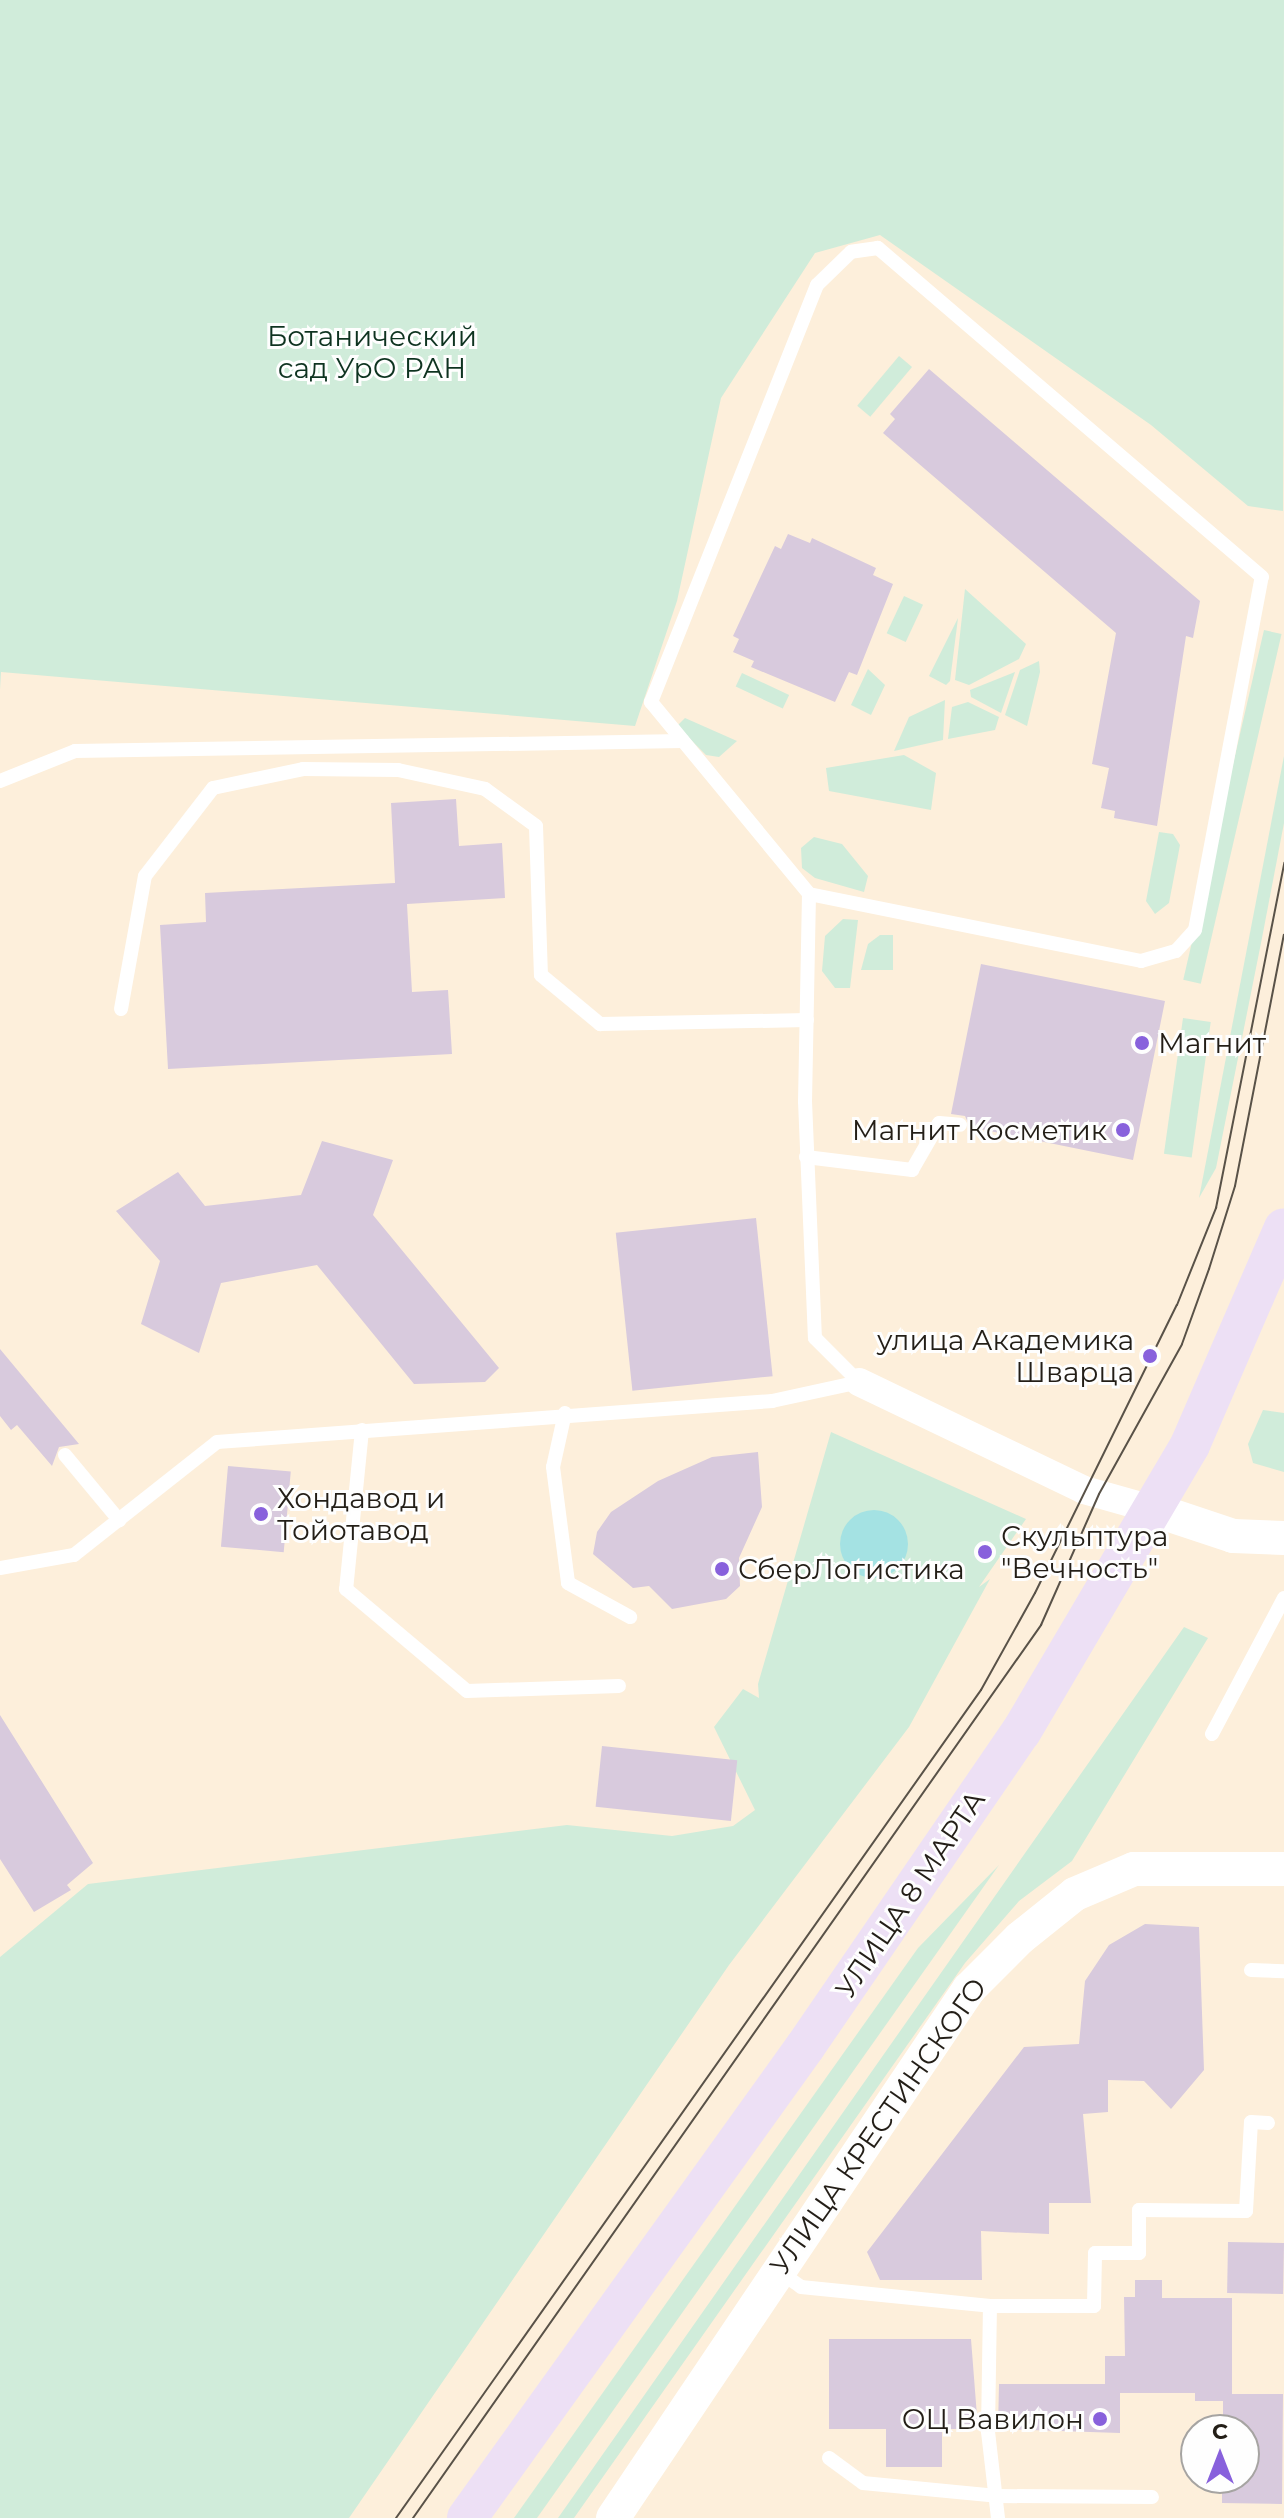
<!DOCTYPE html>
<html>
<head>
<meta charset="utf-8">
<style>
	body { margin:0 }
	#map { position:relative; width:1284px; height:2518px; overflow:hidden; background:#fdefdb; font-family:Montserrat,sans-serif }
	div>[style] { position:absolute }
	.green>* { inset:0; background:#d0ecda; transform-origin:0 0 }
	.water>* { inset:0; background:#a4e2e3 }
	.round { border-radius:50% }
	.building>* { inset:0; background:#d8cadd; transform-origin:0 0 }
	.service>* { height:14px; margin:-7px; padding:0 7px; transform-origin:7px; border-radius:7px; background:#fff }
	.minor>* { height:28px; margin:-14px; padding:0 14px; transform-origin:14px; border-radius:14px; background:#fff }
	.tertiary>* { height:34px; margin:-17px; padding:0 17px; transform-origin:17px; border-radius:17px; background:#fff }
	.secondary>* { height:40px; margin:-20px; padding:0 20px; transform-origin:20px; border-radius:20px; background:#ede0f5 }
	.tram>* { height:2px; margin:-1px; padding:0 1px; transform-origin:1px; border-radius:1px; background:#595248 }
	.dots>* { width:22px; height:22px; translate:-50% -50%; box-sizing:border-box; border:4px solid #fefefe; border-radius:50% }
	span { translate:-50% -50%; white-space:nowrap; text-align:center; line-height:1.15; -webkit-text-stroke:6px #fefefe; paint-order:stroke }
	.park-label { font-size:28px; color:#0e3320 }
	.poi-label { font-size:28px; color:#231e17 }
	.left { translate:0 -50%; text-align:left }
	.right { translate:-100% -50%; text-align:right }
	.street-label { font-size:28px; color:#231e17 }
	.north { position:absolute; left:1180px; top:2414px; width:80px; height:80px; box-sizing:border-box; background:#fefefe; border:2px solid #a6a4a2; border-radius:50%; rotate:0deg; font-size:22px; font-weight:700; line-height:32px; text-align:center; color:#231e17 }
	.north::after { content:''; display:block; margin:auto; width:28px; height:36px; background:#8861dc; clip-path:polygon(50% 0,100% 100%,50% 72%,0 100%) }
</style>
</head>
<body>
<div id="map">
	<div class="green">
		<div style="clip-path:polygon(0 0,1284px 0,1283px 511px,1248px 506px,1151px 425px,880px 235px,815px 253px,721px 398px,677px 601px,635px 726px,1px 672px,0 690px)"></div>
		<div style="left:899px;top:356px;width:17px;height:65px;rotate:40deg"></div>
		<div style="clip-path:polygon(965px 589px,1026px 644px,1019px 659px,969px 685px,955px 680px)"></div>
		<div style="left:904px;top:596px;width:21px;height:41px;rotate:25deg"></div>
		<div style="clip-path:polygon(958px 618px,950px 681px,946px 685px,929px 676px)"></div>
		<div style="left:1264px;top:630px;width:18px;height:359px;rotate:13deg"></div>
		<div style="clip-path:polygon(1039px 661px,1040px 672px,1027px 726px,1005px 715px,1020px 670px)"></div>
		<div style="clip-path:polygon(868px 669px,885px 685px,871px 715px,851px 705px)"></div>
		<div style="clip-path:polygon(1015px 672px,1001px 713px,971px 697px,970px 690px)"></div>
		<div style="left:742px;top:673px;width:52px;height:15px;rotate:25deg"></div>
		<div style="clip-path:polygon(945px 700px,943px 740px,894px 751px,909px 717px)"></div>
		<div style="clip-path:polygon(968px 702px,999px 717px,995px 730px,948px 739px,952px 707px)"></div>
		<div style="clip-path:polygon(685px 718px,737px 741px,719px 757px,706px 755px,677px 726px)"></div>
		<div style="clip-path:polygon(904px 755px,936px 773px,931px 810px,829px 791px,826px 768px)"></div>
		<div style="clip-path:polygon(1284px 756px,1284px 823px,1262px 938px,1216px 1168px,1199px 1198px)"></div>
		<div style="clip-path:polygon(1159px 832px,1173px 834px,1180px 845px,1169px 903px,1155px 914px,1146px 901px)"></div>
		<div style="clip-path:polygon(814px 837px,842px 844px,868px 876px,864px 892px,815px 878px,802px 868px,801px 848px)"></div>
		<div style="clip-path:polygon(843px 919px,858px 920px,850px 988px,835px 988px,822px 971px,825px 936px)"></div>
		<div style="clip-path:polygon(880px 935px,893px 935px,893px 970px,861px 970px,868px 944px)"></div>
		<div style="left:1183px;top:1018px;width:28px;height:137px;rotate:8deg"></div>
		<div style="clip-path:polygon(1263px 1410px,1284px 1413px,1284px 1472px,1253px 1463px,1248px 1444px)"></div>
		<div style="clip-path:polygon(831px 1432px,1026px 1519px,979px 1587px,990px 1579px,909px 1727px,729px 1965px,349px 2518px,0 2518px,0 1957px,88px 1884px,567px 1825px,672px 1836px,733px 1826px,755px 1810px,714px 1727px,743px 1689px,759px 1698px,758px 1684px)"></div>
		<div style="clip-path:polygon(1184px 1627px,1208px 1638px,1072px 1861px,1019px 1901px,965px 1963px,574px 2518px,558px 2518px)"></div>
		<div style="clip-path:polygon(999px 1865px,537px 2518px,514px 2518px,918px 1948px)"></div>
	</div>
	<div class="water">
		<div class="round" style="left:840px;top:1510px;width:68px;height:68px"></div>
	</div>
	<div class="building">
		<div style="clip-path:polygon(929px 369px,1200px 601px,1193px 638px,1186px 636px,1157px 826px,1114px 818px,1115px 811px,1101px 808px,1109px 768px,1092px 764px,1116px 633px,883px 433px,895px 419px,890px 414px)"></div>
		<div style="clip-path:polygon(788px 534px,810px 543px,812px 538px,876px 568px,873px 575px,893px 584px,857px 675px,849px 672px,835px 702px,751px 667px,754px 661px,733px 652px,739px 639px,733px 636px,775px 546px,781px 549px)"></div>
		<div style="clip-path:polygon(456px 799px,459px 846px,502px 843px,505px 898px,407px 904px,412px 992px,448px 990px,452px 1054px,168px 1069px,160px 925px,206px 922px,205px 893px,395px 883px,391px 803px)"></div>
		<div style="clip-path:polygon(981px 964px,1165px 1001px,1133px 1160px,970px 1127px,965px 1116px,951px 1114px)"></div>
		<div style="clip-path:polygon(322px 1141px,393px 1160px,373px 1215px,499px 1368px,485px 1382px,414px 1384px,317px 1265px,221px 1283px,199px 1353px,141px 1324px,160px 1261px,116px 1211px,178px 1172px,205px 1206px,301px 1195px)"></div>
		<div style="left:756px;top:1218px;width:159px;height:141px;rotate:84deg"></div>
		<div style="clip-path:polygon(0 1349px,79px 1444px,59px 1447px,52px 1466px,17px 1425px,11px 1430px,0 1416px)"></div>
		<div style="clip-path:polygon(758px 1452px,762px 1507px,739px 1558px,740px 1586px,726px 1599px,672px 1609px,649px 1586px,633px 1588px,593px 1554px,597px 1532px,611px 1512px,658px 1481px,712px 1457px)"></div>
		<div style="left:228px;top:1466px;width:63px;height:81px;rotate:5deg"></div>
		<div style="clip-path:polygon(0 1715px,93px 1863px,67px 1885px,71px 1890px,34px 1912px,0 1859px)"></div>
		<div style="left:602px;top:1746px;width:136px;height:61px;rotate:6deg"></div>
		<div style="clip-path:polygon(1145px 1924px,1199px 1927px,1204px 2070px,1171px 2109px,1144px 2081px,1108px 2080px,1108px 2112px,1083px 2114px,1091px 2203px,1049px 2203px,1049px 2234px,981px 2231px,982px 2280px,880px 2280px,867px 2252px,1024px 2047px,1079px 2044px,1085px 1981px,1109px 1945px)"></div>
		<div style="left:1228px;top:2242px;width:56px;height:51px;rotate:1deg"></div>
		<div style="clip-path:polygon(1135px 2280px,1162px 2280px,1162px 2298px,1232px 2298px,1232px 2394px,1283px 2394px,1282px 2504px,1222px 2503px,1222px 2478px,1244px 2478px,1244px 2430px,1223px 2430px,1223px 2401px,1195px 2401px,1195px 2393px,1120px 2393px,1120px 2433px,998px 2429px,999px 2384px,1105px 2384px,1105px 2356px,1125px 2356px,1124px 2297px,1135px 2297px)"></div>
		<div style="clip-path:polygon(829px 2339px,971px 2339px,978px 2429px,942px 2429px,942px 2467px,886px 2467px,886px 2429px,829px 2429px)"></div>
	</div>
	<div class="service">
		<div style="left:0;top:781px;width:81px;rotate:-21.8deg"></div>
		<div style="left:75px;top:751px;width:608px;rotate:-0.94deg"></div>
		<div style="left:809px;top:894px;width:339px;rotate:11.4deg"></div>
		<div style="left:1141px;top:961px;width:36px;rotate:-16deg"></div>
		<div style="left:1176px;top:951px;width:28px;rotate:-48deg"></div>
		<div style="left:1195px;top:930px;width:359px;rotate:-79.3deg"></div>
		<div style="left:1262px;top:577px;width:506px;rotate:-139.41deg"></div>
		<div style="left:878px;top:248px;width:27px;rotate:172deg"></div>
		<div style="left:851px;top:252px;width:47px;rotate:135.9deg"></div>
		<div style="left:817px;top:285px;width:449px;rotate:111.7deg"></div>
		<div style="left:651px;top:702px;width:249px;rotate:50.5deg"></div>
		<div style="left:809px;top:894px;width:207px;rotate:91.1deg"></div>
		<div style="left:805px;top:1101px;width:237px;rotate:87.6deg"></div>
		<div style="left:815px;top:1338px;width:62px;rotate:45deg"></div>
		<div style="left:121px;top:1009px;width:135px;rotate:-79.8deg"></div>
		<div style="left:145px;top:876px;width:111px;rotate:-52.3deg"></div>
		<div style="left:213px;top:788px;width:92px;rotate:-11.9deg"></div>
		<div style="left:303px;top:769px;width:95px;rotate:0.6deg"></div>
		<div style="left:398px;top:770px;width:89px;rotate:12.3deg"></div>
		<div style="left:485px;top:789px;width:63px;rotate:36deg"></div>
		<div style="left:536px;top:826px;width:149px;rotate:88.1deg"></div>
		<div style="left:541px;top:975px;width:77px;rotate:39.7deg"></div>
		<div style="left:600px;top:1024px;width:207px;rotate:-1.1deg"></div>
		<div style="left:806px;top:1157px;width:107px;rotate:7deg"></div>
		<div style="left:912px;top:1170px;width:54px;rotate:-60.1deg"></div>
		<div style="left:939px;top:1123px;width:21px;rotate:5deg"></div>
		<div style="left:565px;top:1413px;width:55px;rotate:102.5deg"></div>
		<div style="left:553px;top:1467px;width:117px;rotate:82.6deg"></div>
		<div style="left:568px;top:1583px;width:71px;rotate:28.7deg"></div>
		<div style="left:362px;top:1430px;width:160px;rotate:95.7deg"></div>
		<div style="left:346px;top:1589px;width:158px;rotate:40.1deg"></div>
		<div style="left:467px;top:1691px;width:152px;rotate:-1.9deg"></div>
		<div style="left:65px;top:1455px;width:85px;rotate:50.3deg"></div>
		<div style="left:0;top:1568px;width:75px;rotate:-10deg"></div>
		<div style="left:74px;top:1555px;width:182px;rotate:-38.3deg"></div>
		<div style="left:217px;top:1442px;width:557px;rotate:-4.22deg"></div>
		<div style="left:772px;top:1401px;width:89px;rotate:-12.3deg"></div>
		<div style="left:1212px;top:1734px;width:154px;rotate:-62.1deg"></div>
		<div style="left:1251px;top:1970px;width:33px;rotate:2deg"></div>
		<div style="left:777px;top:2270px;width:29px;rotate:35deg"></div>
		<div style="left:801px;top:2287px;width:190px;rotate:5.7deg"></div>
		<div style="left:829px;top:2458px;width:42px;rotate:36.3deg"></div>
		<div style="left:863px;top:2483px;width:137px;rotate:5.5deg"></div>
		<div style="left:999px;top:2496px;width:153px;rotate:0.4deg"></div>
		<div style="left:998px;top:2518px;width:88px;rotate:-96.6deg"></div>
		<div style="left:988px;top:2431px;width:125px;rotate:-89.1deg"></div>
		<div style="left:990px;top:2306px;width:104px"></div>
		<div style="left:1094px;top:2306px;width:53px;rotate:-88.9deg"></div>
		<div style="left:1095px;top:2253px;width:44px"></div>
		<div style="left:1139px;top:2253px;width:43px;rotate:-90deg"></div>
		<div style="left:1139px;top:2210px;width:107px;rotate:0.5deg"></div>
		<div style="left:1246px;top:2211px;width:89px;rotate:-86.8deg"></div>
		<div style="left:1251px;top:2122px;width:17px;rotate:3deg"></div>
	</div>
	<div class="minor">
		<div style="left:859px;top:1382px;width:250px;rotate:25.6deg"></div>
		<div style="left:1084px;top:1490px;width:74px;rotate:15.7deg"></div>
	</div>
	<div class="tertiary">
		<div style="left:1155px;top:1510px;width:82px;rotate:18.4deg"></div>
		<div style="left:1233px;top:1536px;width:51px;rotate:2.2deg"></div>
		<div style="left:613px;top:2518px;width:638px;rotate:-56.06deg"></div>
		<div style="left:969px;top:1989px;width:72px;rotate:-45deg"></div>
		<div style="left:1020px;top:1938px;width:70px;rotate:-38.7deg"></div>
		<div style="left:1075px;top:1894px;width:64px;rotate:-23deg"></div>
		<div style="left:1134px;top:1869px;width:150px"></div>
	</div>
	<div class="secondary">
		<div style="left:467px;top:2518px;width:580px;rotate:-54.34deg"></div>
		<div style="left:805px;top:2047px;width:382px;rotate:-55.6deg"></div>
		<div style="left:1021px;top:1732px;width:333px;rotate:-59.5deg"></div>
		<div style="left:1190px;top:1445px;width:236px;rotate:-66.6deg"></div>
	</div>
	<div class="tram">
		<div style="left:396px;top:2518px;width:1014px;rotate:-54.76deg"></div>
		<div style="left:981px;top:1690px;width:111px;rotate:-60.9deg"></div>
		<div style="left:1035px;top:1593px;width:321px;rotate:-63.8deg"></div>
		<div style="left:1177px;top:1305px;width:105px;rotate:-68.1deg"></div>
		<div style="left:1216px;top:1208px;width:352px;rotate:-78.8deg"></div>
		<div style="left:413px;top:2518px;width:1092px;rotate:-54.88deg"></div>
		<div style="left:1041px;top:1625px;width:143px;rotate:-66.1deg"></div>
		<div style="left:1099px;top:1494px;width:171px;rotate:-61deg"></div>
		<div style="left:1182px;top:1344px;width:80px;rotate:-70.2deg"></div>
		<div style="left:1209px;top:1269px;width:87px;rotate:-72.6deg"></div>
		<div style="left:1235px;top:1186px;width:256px;rotate:-79deg"></div>
	</div>
	<div class="dots">
		<div style="left:1142px;top:1043px;background:#8861dc"></div>
		<div style="left:1123px;top:1130px;background:#8861dc"></div>
		<div style="left:1150px;top:1356px;background:#8861dc"></div>
		<div style="left:261px;top:1514px;background:#8861dc"></div>
		<div style="left:985px;top:1552px;background:#8861dc"></div>
		<div style="left:722px;top:1569px;background:#8861dc"></div>
		<div style="left:1100px;top:2419px;background:#8861dc"></div>
	</div>
	<div class="park-label">
		<span style="left:372px;top:352px">Ботанический<br>сад УрО РАН</span>
	</div>
	<div class="poi-label">
		<span class="left" style="left:1158px;top:1043px">Магнит</span>
		<span class="right" style="left:1107px;top:1130px">Магнит Косметик</span>
		<span class="right" style="left:1134px;top:1356px">улица Академика<br>Шварца</span>
		<span class="left" style="left:277px;top:1514px">Хондавод и<br>Тойотавод</span>
		<span class="left" style="left:1001px;top:1552px">Скульптура<br>"Вечность"</span>
		<span class="left" style="left:738px;top:1569px">СберЛогистика</span>
		<span class="right" style="left:1084px;top:2419px">ОЦ Вавилон</span>
	</div>
	<div class="street-label">
		<span style="left:910px;top:1894px;rotate:-56deg">УЛИЦА 8 МАРТА</span>
		<span style="left:878px;top:2126px;rotate:-55deg">УЛИЦА КРЕСТИНСКОГО</span>
	</div>
	<div class="north">С</div>
</div>
</body>
</html>
